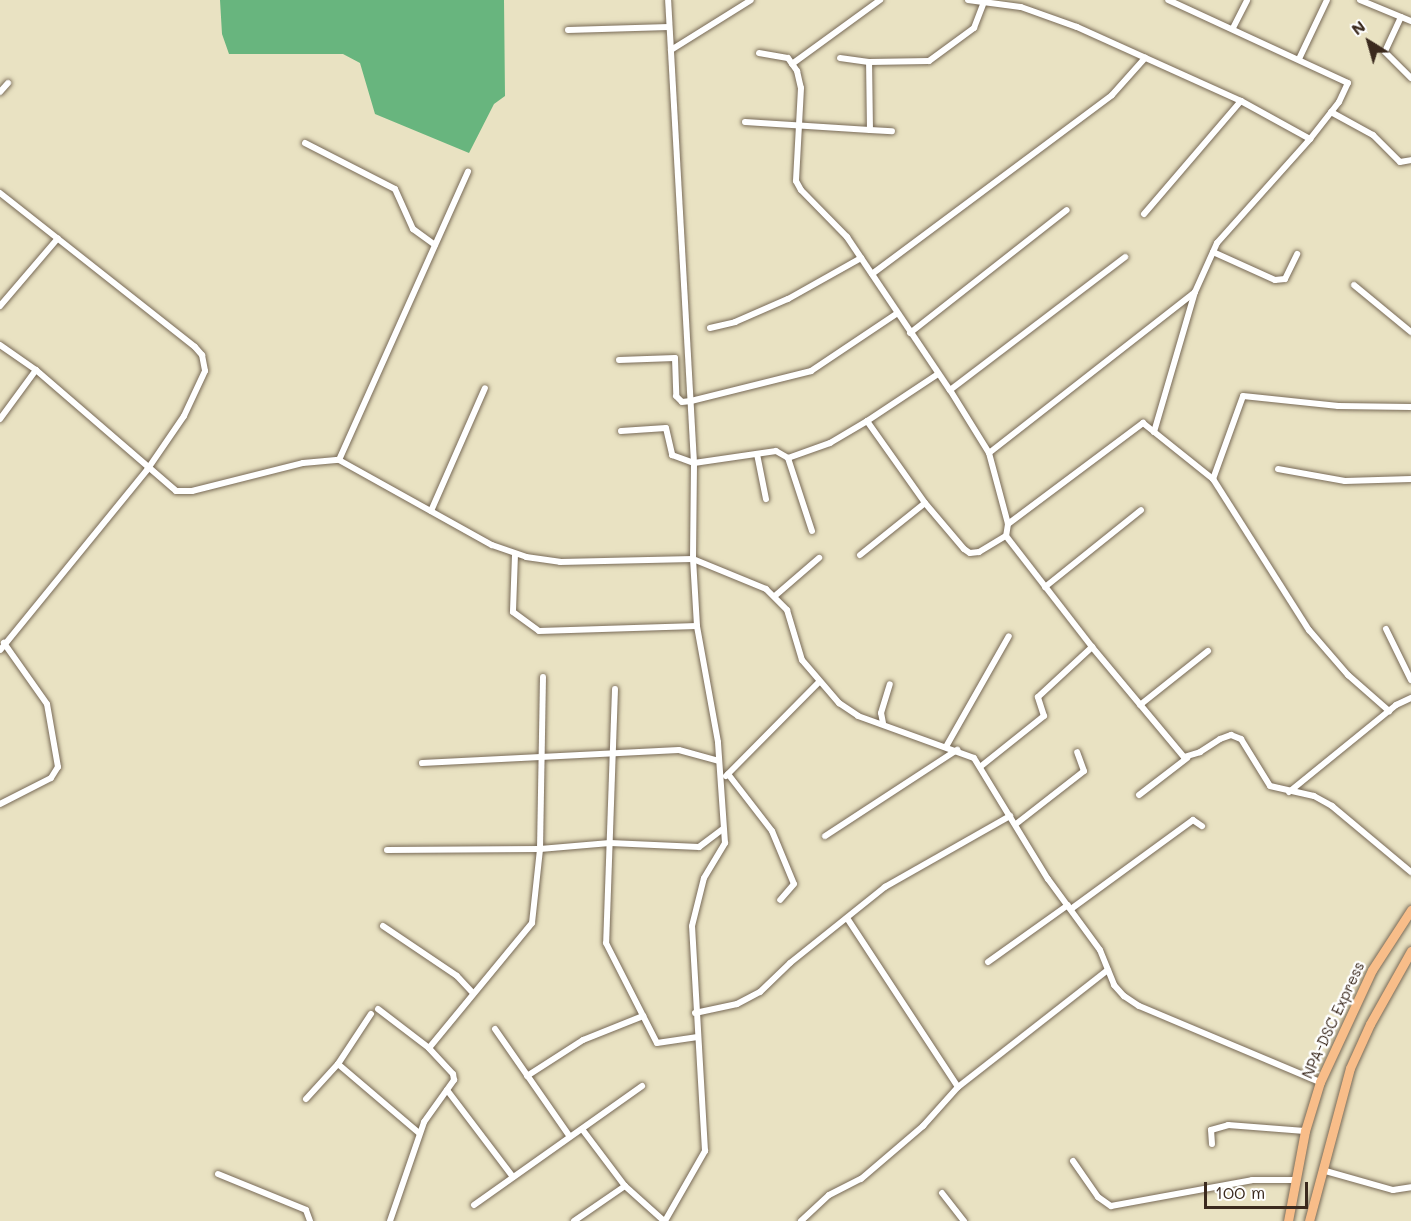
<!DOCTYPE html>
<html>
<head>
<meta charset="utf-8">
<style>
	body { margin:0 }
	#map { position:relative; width:1411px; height:1221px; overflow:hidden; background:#e9e2c2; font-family:Mali,sans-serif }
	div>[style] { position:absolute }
	.forest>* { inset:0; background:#68b57e }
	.roads { filter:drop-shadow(0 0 2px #786a57) drop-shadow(0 0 2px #786a57) }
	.minor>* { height:6px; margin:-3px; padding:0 3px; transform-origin:3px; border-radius:3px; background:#fff }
	.primary>* { height:9px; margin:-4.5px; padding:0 4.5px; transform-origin:4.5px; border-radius:4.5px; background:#f8bd89 }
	span { translate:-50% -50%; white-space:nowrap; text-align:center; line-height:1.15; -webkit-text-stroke:5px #fff; paint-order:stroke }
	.street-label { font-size:15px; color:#3b2a1e }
	.north { position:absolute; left:1339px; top:12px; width:60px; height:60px; -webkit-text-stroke:4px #fff; paint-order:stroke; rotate:323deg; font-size:16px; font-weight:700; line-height:24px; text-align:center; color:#3b2a1e }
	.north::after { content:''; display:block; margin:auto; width:21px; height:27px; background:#3b2a1e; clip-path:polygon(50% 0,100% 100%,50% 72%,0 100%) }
	.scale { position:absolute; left:1204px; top:1182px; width:104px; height:27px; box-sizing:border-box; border:3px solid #3b2a1e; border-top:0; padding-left:8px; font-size:18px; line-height:21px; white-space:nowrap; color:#3b2a1e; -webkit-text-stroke:4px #fff; paint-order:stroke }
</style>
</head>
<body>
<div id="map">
	<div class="forest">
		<div style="clip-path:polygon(220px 0,504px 0,505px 96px,494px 104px,469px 153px,375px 114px,360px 63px,343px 54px,229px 54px,222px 34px)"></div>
	</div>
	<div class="roads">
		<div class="minor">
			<div style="left:968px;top:0;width:53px;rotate:7.5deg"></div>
			<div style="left:1021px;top:7px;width:59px;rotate:19.7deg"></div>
			<div style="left:1077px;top:27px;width:180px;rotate:24.3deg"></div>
			<div style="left:1241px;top:101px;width:79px;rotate:28.8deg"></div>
			<div style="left:1360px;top:0;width:55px;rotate:22.4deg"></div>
			<div style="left:1401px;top:17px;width:38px;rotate:115deg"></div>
			<div style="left:1385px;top:52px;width:37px;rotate:45deg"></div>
			<div style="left:1233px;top:28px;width:31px;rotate:-63deg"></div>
			<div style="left:568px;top:30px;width:101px;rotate:-1.7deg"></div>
			<div style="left:671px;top:50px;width:94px;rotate:-32deg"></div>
			<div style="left:759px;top:53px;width:29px;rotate:10deg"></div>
			<div style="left:788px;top:58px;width:16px;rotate:55deg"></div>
			<div style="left:797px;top:71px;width:17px;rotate:77deg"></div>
			<div style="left:801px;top:88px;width:93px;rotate:93.1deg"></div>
			<div style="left:796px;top:181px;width:10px;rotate:61deg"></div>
			<div style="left:801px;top:190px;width:66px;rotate:45.6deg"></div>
			<div style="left:847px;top:237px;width:184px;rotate:56.1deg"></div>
			<div style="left:950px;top:390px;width:74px;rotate:58.2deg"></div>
			<div style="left:989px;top:453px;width:73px;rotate:75deg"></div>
			<div style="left:1008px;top:524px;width:12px;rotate:99deg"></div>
			<div style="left:1006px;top:536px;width:140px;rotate:52.2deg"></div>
			<div style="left:1092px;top:647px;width:143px;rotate:50.1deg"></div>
			<div style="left:1184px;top:757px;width:17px;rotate:-17deg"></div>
			<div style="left:1200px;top:752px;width:24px;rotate:-33deg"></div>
			<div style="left:1220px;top:739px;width:12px;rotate:-20deg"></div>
			<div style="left:1231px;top:735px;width:11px;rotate:22deg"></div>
			<div style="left:1241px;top:739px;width:55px;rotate:58.3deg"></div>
			<div style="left:1270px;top:786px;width:45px;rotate:12.8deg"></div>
			<div style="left:1314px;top:796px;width:21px;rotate:29deg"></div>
			<div style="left:1332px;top:806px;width:103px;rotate:39.9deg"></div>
			<div style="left:840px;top:58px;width:29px;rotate:8deg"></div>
			<div style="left:869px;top:62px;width:60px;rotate:-1deg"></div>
			<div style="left:929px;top:61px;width:56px;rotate:-36.3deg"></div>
			<div style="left:974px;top:28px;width:25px;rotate:-69deg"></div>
			<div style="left:1299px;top:59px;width:65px;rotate:-64.6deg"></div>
			<div style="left:792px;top:64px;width:109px;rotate:-36deg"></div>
			<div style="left:0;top:92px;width:12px;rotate:-48deg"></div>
			<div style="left:1331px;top:112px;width:48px;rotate:28.7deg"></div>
			<div style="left:1373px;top:135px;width:38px;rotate:45deg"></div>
			<div style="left:1400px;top:162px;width:11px;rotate:-10deg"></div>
			<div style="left:745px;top:122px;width:125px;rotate:3.7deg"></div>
			<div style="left:870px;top:130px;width:68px;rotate:-90.8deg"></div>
			<div style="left:870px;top:130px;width:22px;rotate:3deg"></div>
			<div style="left:305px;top:143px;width:101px;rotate:27.1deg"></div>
			<div style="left:395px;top:189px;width:44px;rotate:65.8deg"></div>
			<div style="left:413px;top:229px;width:27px;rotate:36deg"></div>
			<div style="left:0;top:193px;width:248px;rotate:38.3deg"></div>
			<div style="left:195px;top:347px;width:11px;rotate:49deg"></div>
			<div style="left:202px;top:355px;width:16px;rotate:79deg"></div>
			<div style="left:205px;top:371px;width:50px;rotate:115deg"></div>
			<div style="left:184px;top:416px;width:65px;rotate:124.4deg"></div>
			<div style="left:147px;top:470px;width:232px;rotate:129.2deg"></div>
			<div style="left:1144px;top:214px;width:149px;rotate:-49.4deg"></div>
			<div style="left:1213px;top:252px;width:68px;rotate:24.3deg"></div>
			<div style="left:1275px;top:280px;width:10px;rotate:-6deg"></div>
			<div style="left:1285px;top:279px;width:28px;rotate:-64deg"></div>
			<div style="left:872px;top:274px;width:299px;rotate:-36.7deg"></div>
			<div style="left:1112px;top:95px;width:50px;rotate:-48.3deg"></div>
			<div style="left:1354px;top:285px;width:74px;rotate:39.5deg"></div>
			<div style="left:0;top:306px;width:89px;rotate:-49.5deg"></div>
			<div style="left:710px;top:328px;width:26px;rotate:-13deg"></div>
			<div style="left:735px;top:322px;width:58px;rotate:-23.5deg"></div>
			<div style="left:788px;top:299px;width:84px;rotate:-29.3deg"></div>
			<div style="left:910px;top:333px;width:199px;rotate:-38.1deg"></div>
			<div style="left:0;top:345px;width:44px;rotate:34.8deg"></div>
			<div style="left:36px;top:370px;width:185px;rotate:40.8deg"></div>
			<div style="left:176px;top:491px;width:16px"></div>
			<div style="left:192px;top:491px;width:114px;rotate:-14.2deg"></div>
			<div style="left:303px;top:463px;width:36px;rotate:-5deg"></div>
			<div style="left:339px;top:460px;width:175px;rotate:29.1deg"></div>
			<div style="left:492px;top:545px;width:36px;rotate:19deg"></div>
			<div style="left:526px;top:557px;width:34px;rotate:8deg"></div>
			<div style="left:560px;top:562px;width:133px;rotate:-1.3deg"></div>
			<div style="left:693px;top:559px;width:79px;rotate:22.3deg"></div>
			<div style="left:766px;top:589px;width:30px;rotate:45deg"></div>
			<div style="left:787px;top:610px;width:52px;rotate:73.3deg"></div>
			<div style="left:802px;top:660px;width:57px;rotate:49.3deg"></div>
			<div style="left:839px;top:703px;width:23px;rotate:34deg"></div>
			<div style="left:858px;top:716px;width:123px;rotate:19.9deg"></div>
			<div style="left:974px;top:758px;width:142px;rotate:58.6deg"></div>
			<div style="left:1048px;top:879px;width:88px;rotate:53.8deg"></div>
			<div style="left:1100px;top:950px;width:38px;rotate:68deg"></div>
			<div style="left:1114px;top:985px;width:15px;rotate:48deg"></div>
			<div style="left:1124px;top:996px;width:18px;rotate:34deg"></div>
			<div style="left:1139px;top:1006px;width:196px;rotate:22.8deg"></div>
			<div style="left:619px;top:360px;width:56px;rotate:-2deg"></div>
			<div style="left:675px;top:358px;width:38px;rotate:88deg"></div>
			<div style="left:676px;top:396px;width:8px;rotate:45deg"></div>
			<div style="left:682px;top:402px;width:9px;rotate:-6deg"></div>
			<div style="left:691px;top:401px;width:124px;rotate:-14deg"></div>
			<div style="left:811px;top:371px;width:102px;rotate:-33.8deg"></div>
			<div style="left:938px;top:374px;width:85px;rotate:146.5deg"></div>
			<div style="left:867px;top:421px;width:100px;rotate:54.7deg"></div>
			<div style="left:925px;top:503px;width:60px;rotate:49.7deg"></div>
			<div style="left:964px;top:549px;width:7px;rotate:34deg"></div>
			<div style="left:970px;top:553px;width:9px;rotate:-6deg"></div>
			<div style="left:979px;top:552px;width:31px;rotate:-31deg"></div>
			<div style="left:950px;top:390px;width:220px;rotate:-37.2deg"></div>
			<div style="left:0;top:419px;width:61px;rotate:-53.7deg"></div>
			<div style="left:621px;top:431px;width:45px;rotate:-3.8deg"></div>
			<div style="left:666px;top:428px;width:28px;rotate:77deg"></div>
			<div style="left:672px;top:455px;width:23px;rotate:20deg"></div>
			<div style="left:694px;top:463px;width:83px;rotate:-8.3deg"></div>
			<div style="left:776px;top:451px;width:14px;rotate:30deg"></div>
			<div style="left:1154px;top:432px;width:146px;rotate:-73.7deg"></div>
			<div style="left:1195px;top:292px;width:54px;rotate:-65.8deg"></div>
			<div style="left:1217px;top:243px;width:140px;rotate:-48.2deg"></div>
			<div style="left:1310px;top:139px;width:47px;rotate:-51.9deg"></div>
			<div style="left:1339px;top:102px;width:21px;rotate:-65deg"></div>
			<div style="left:1348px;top:83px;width:198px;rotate:-155.2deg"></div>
			<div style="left:989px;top:453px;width:261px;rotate:-38deg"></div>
			<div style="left:757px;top:454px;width:46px;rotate:78.7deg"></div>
			<div style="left:339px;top:460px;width:316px;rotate:-65.9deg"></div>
			<div style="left:1278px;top:469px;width:68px;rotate:10.2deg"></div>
			<div style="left:1345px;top:481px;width:66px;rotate:-1.7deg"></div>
			<div style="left:1213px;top:479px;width:88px;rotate:-70.1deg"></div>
			<div style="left:1243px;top:396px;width:96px;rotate:6deg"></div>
			<div style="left:1338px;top:406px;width:73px;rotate:0.8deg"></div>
			<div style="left:431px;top:511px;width:134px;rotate:-66.3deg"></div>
			<div style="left:1008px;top:524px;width:169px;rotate:-36.8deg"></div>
			<div style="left:1143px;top:423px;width:90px;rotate:38.7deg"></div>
			<div style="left:1213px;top:479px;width:179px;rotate:57.6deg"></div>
			<div style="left:1309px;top:630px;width:60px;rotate:49.1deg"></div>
			<div style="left:1348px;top:675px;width:55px;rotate:41.3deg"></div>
			<div style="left:812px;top:531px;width:77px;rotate:-108.2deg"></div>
			<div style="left:788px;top:458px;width:45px;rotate:-19.7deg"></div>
			<div style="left:830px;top:443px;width:43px;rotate:-30.7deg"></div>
			<div style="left:515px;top:554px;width:58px;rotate:92deg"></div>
			<div style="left:513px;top:612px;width:32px;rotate:36deg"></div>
			<div style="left:539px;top:631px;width:158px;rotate:-1.8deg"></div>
			<div style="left:860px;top:555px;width:83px;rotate:-38.7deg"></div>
			<div style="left:1045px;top:587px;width:123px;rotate:-38.7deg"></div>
			<div style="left:776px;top:595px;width:57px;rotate:-40.7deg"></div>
			<div style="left:1386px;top:629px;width:57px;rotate:63.9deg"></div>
			<div style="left:615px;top:689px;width:254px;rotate:92deg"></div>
			<div style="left:606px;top:943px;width:112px;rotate:63deg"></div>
			<div style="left:657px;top:1043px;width:41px;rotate:-8.3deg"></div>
			<div style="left:1140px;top:705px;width:87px;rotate:-38.5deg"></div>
			<div style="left:883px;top:723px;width:10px;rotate:-101deg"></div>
			<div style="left:881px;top:713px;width:30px;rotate:-73deg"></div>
			<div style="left:947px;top:745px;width:125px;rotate:-60.4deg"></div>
			<div style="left:422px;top:763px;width:257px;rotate:-2.9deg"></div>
			<div style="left:679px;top:750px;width:41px;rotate:15.4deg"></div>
			<div style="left:980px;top:767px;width:82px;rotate:-38.6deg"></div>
			<div style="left:1044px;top:716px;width:20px;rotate:-108deg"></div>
			<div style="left:1038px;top:697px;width:74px;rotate:-42.8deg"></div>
			<div style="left:728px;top:774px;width:72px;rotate:52.3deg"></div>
			<div style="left:772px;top:831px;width:57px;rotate:67.5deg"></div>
			<div style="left:794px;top:884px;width:21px;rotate:131deg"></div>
			<div style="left:726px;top:776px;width:131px;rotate:-45.3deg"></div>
			<div style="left:1289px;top:792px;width:138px;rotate:-39.1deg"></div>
			<div style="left:1396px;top:705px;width:17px;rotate:-25deg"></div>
			<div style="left:1139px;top:795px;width:61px;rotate:-37.6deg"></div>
			<div style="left:0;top:804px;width:57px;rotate:-27deg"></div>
			<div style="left:51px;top:778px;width:13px;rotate:-58deg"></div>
			<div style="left:58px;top:767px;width:64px;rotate:-99.9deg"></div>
			<div style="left:47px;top:704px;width:75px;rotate:-125.2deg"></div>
			<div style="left:1016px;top:824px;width:86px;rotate:-37.9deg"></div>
			<div style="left:1084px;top:771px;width:20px;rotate:-110deg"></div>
			<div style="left:825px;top:836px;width:158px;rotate:-33.1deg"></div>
			<div style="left:387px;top:850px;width:153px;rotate:-0.4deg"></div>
			<div style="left:540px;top:849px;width:70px;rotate:-4.9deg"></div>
			<div style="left:610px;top:843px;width:89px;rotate:2.6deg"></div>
			<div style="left:699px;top:847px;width:30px;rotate:-37deg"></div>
			<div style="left:1071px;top:909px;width:151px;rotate:-36.1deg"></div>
			<div style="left:1193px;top:820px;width:11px;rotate:34deg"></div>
			<div style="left:847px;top:918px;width:202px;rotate:56.7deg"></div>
			<div style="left:383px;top:926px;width:89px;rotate:34deg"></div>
			<div style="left:457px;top:976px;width:23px;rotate:47deg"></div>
			<div style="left:988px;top:962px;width:98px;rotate:-35.5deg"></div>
			<div style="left:378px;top:1009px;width:64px;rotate:37.4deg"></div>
			<div style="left:695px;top:1013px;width:43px;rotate:-12.1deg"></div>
			<div style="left:737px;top:1004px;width:26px;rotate:-28deg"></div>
			<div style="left:760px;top:992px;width:42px;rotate:-44deg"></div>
			<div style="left:790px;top:963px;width:122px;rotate:-38.7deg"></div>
			<div style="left:885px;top:887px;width:144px;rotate:-29.6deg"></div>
			<div style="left:495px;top:1029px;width:131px;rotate:55.2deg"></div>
			<div style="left:338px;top:1064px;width:106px;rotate:40.4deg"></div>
			<div style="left:527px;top:1076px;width:67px;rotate:-32.7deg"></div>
			<div style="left:583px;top:1040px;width:65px;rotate:-21.8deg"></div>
			<div style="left:447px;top:1090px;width:109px;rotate:52.8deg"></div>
			<div style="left:306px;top:1099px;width:47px;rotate:-47.6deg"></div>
			<div style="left:338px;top:1064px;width:60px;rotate:-56.6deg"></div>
			<div style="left:582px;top:1129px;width:71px;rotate:53deg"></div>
			<div style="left:625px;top:1186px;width:52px;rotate:41.9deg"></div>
			<div style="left:1212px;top:1144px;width:14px;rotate:-94deg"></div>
			<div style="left:1211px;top:1130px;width:18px;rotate:-16deg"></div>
			<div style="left:1228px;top:1125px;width:77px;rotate:4.5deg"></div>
			<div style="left:1073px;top:1161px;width:44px;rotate:55.2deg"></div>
			<div style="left:1098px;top:1197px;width:16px;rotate:35deg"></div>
			<div style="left:1111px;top:1206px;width:143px;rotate:-10.4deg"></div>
			<div style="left:1252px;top:1180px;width:43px"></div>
			<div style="left:1322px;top:1170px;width:74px;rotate:15.7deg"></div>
			<div style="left:1393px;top:1190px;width:18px;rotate:-9deg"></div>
			<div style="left:218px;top:1174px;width:95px;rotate:22.2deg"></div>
			<div style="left:306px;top:1210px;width:12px;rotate:70deg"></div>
			<div style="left:942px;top:1193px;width:36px;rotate:52deg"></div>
			<div style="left:474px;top:1205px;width:206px;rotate:-35.3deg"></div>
			<div style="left:390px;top:1221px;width:105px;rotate:-71deg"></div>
			<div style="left:424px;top:1122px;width:52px;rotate:-54.5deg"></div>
			<div style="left:454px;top:1080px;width:6px;rotate:-99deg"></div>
			<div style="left:453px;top:1074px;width:35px;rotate:-133deg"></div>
			<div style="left:429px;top:1048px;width:162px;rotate:-50.5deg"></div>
			<div style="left:532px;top:923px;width:74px;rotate:-83.8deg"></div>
			<div style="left:540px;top:849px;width:172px;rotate:-89deg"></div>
			<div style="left:574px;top:1221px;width:62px;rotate:-34.5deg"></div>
			<div style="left:665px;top:1221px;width:81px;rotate:-60.3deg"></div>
			<div style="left:705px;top:1151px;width:225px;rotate:-93.3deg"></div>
			<div style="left:692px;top:926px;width:49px;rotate:-76deg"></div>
			<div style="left:704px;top:878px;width:41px;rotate:-59deg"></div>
			<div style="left:725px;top:843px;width:101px;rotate:-94deg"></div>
			<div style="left:718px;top:742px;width:118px;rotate:-100.3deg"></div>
			<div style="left:697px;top:626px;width:67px;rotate:-93.4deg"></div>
			<div style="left:693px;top:559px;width:96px;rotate:-89.4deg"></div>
			<div style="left:694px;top:463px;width:464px;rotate:-93.2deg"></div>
			<div style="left:801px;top:1221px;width:38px;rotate:-43deg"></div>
			<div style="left:829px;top:1195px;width:36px;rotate:-27deg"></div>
			<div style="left:861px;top:1179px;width:82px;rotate:-40.5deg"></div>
			<div style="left:923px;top:1126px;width:52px;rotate:-48.1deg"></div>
			<div style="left:958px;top:1087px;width:190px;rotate:-38deg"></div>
		</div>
		<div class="primary">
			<div style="left:1288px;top:1221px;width:92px;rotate:-79.3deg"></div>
			<div style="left:1305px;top:1131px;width:51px;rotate:-73deg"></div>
			<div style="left:1320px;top:1082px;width:123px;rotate:-65.1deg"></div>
			<div style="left:1372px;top:970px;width:72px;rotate:-57deg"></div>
			<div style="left:1309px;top:1221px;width:158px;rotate:-75deg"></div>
			<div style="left:1350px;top:1068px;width:48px;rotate:-65.6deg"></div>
			<div style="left:1370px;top:1024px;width:84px;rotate:-60.7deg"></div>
		</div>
	</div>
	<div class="street-label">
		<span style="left:1333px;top:1020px;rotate:-65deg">NPA-DSC Express</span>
	</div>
	<div class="north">N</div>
	<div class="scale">100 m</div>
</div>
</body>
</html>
